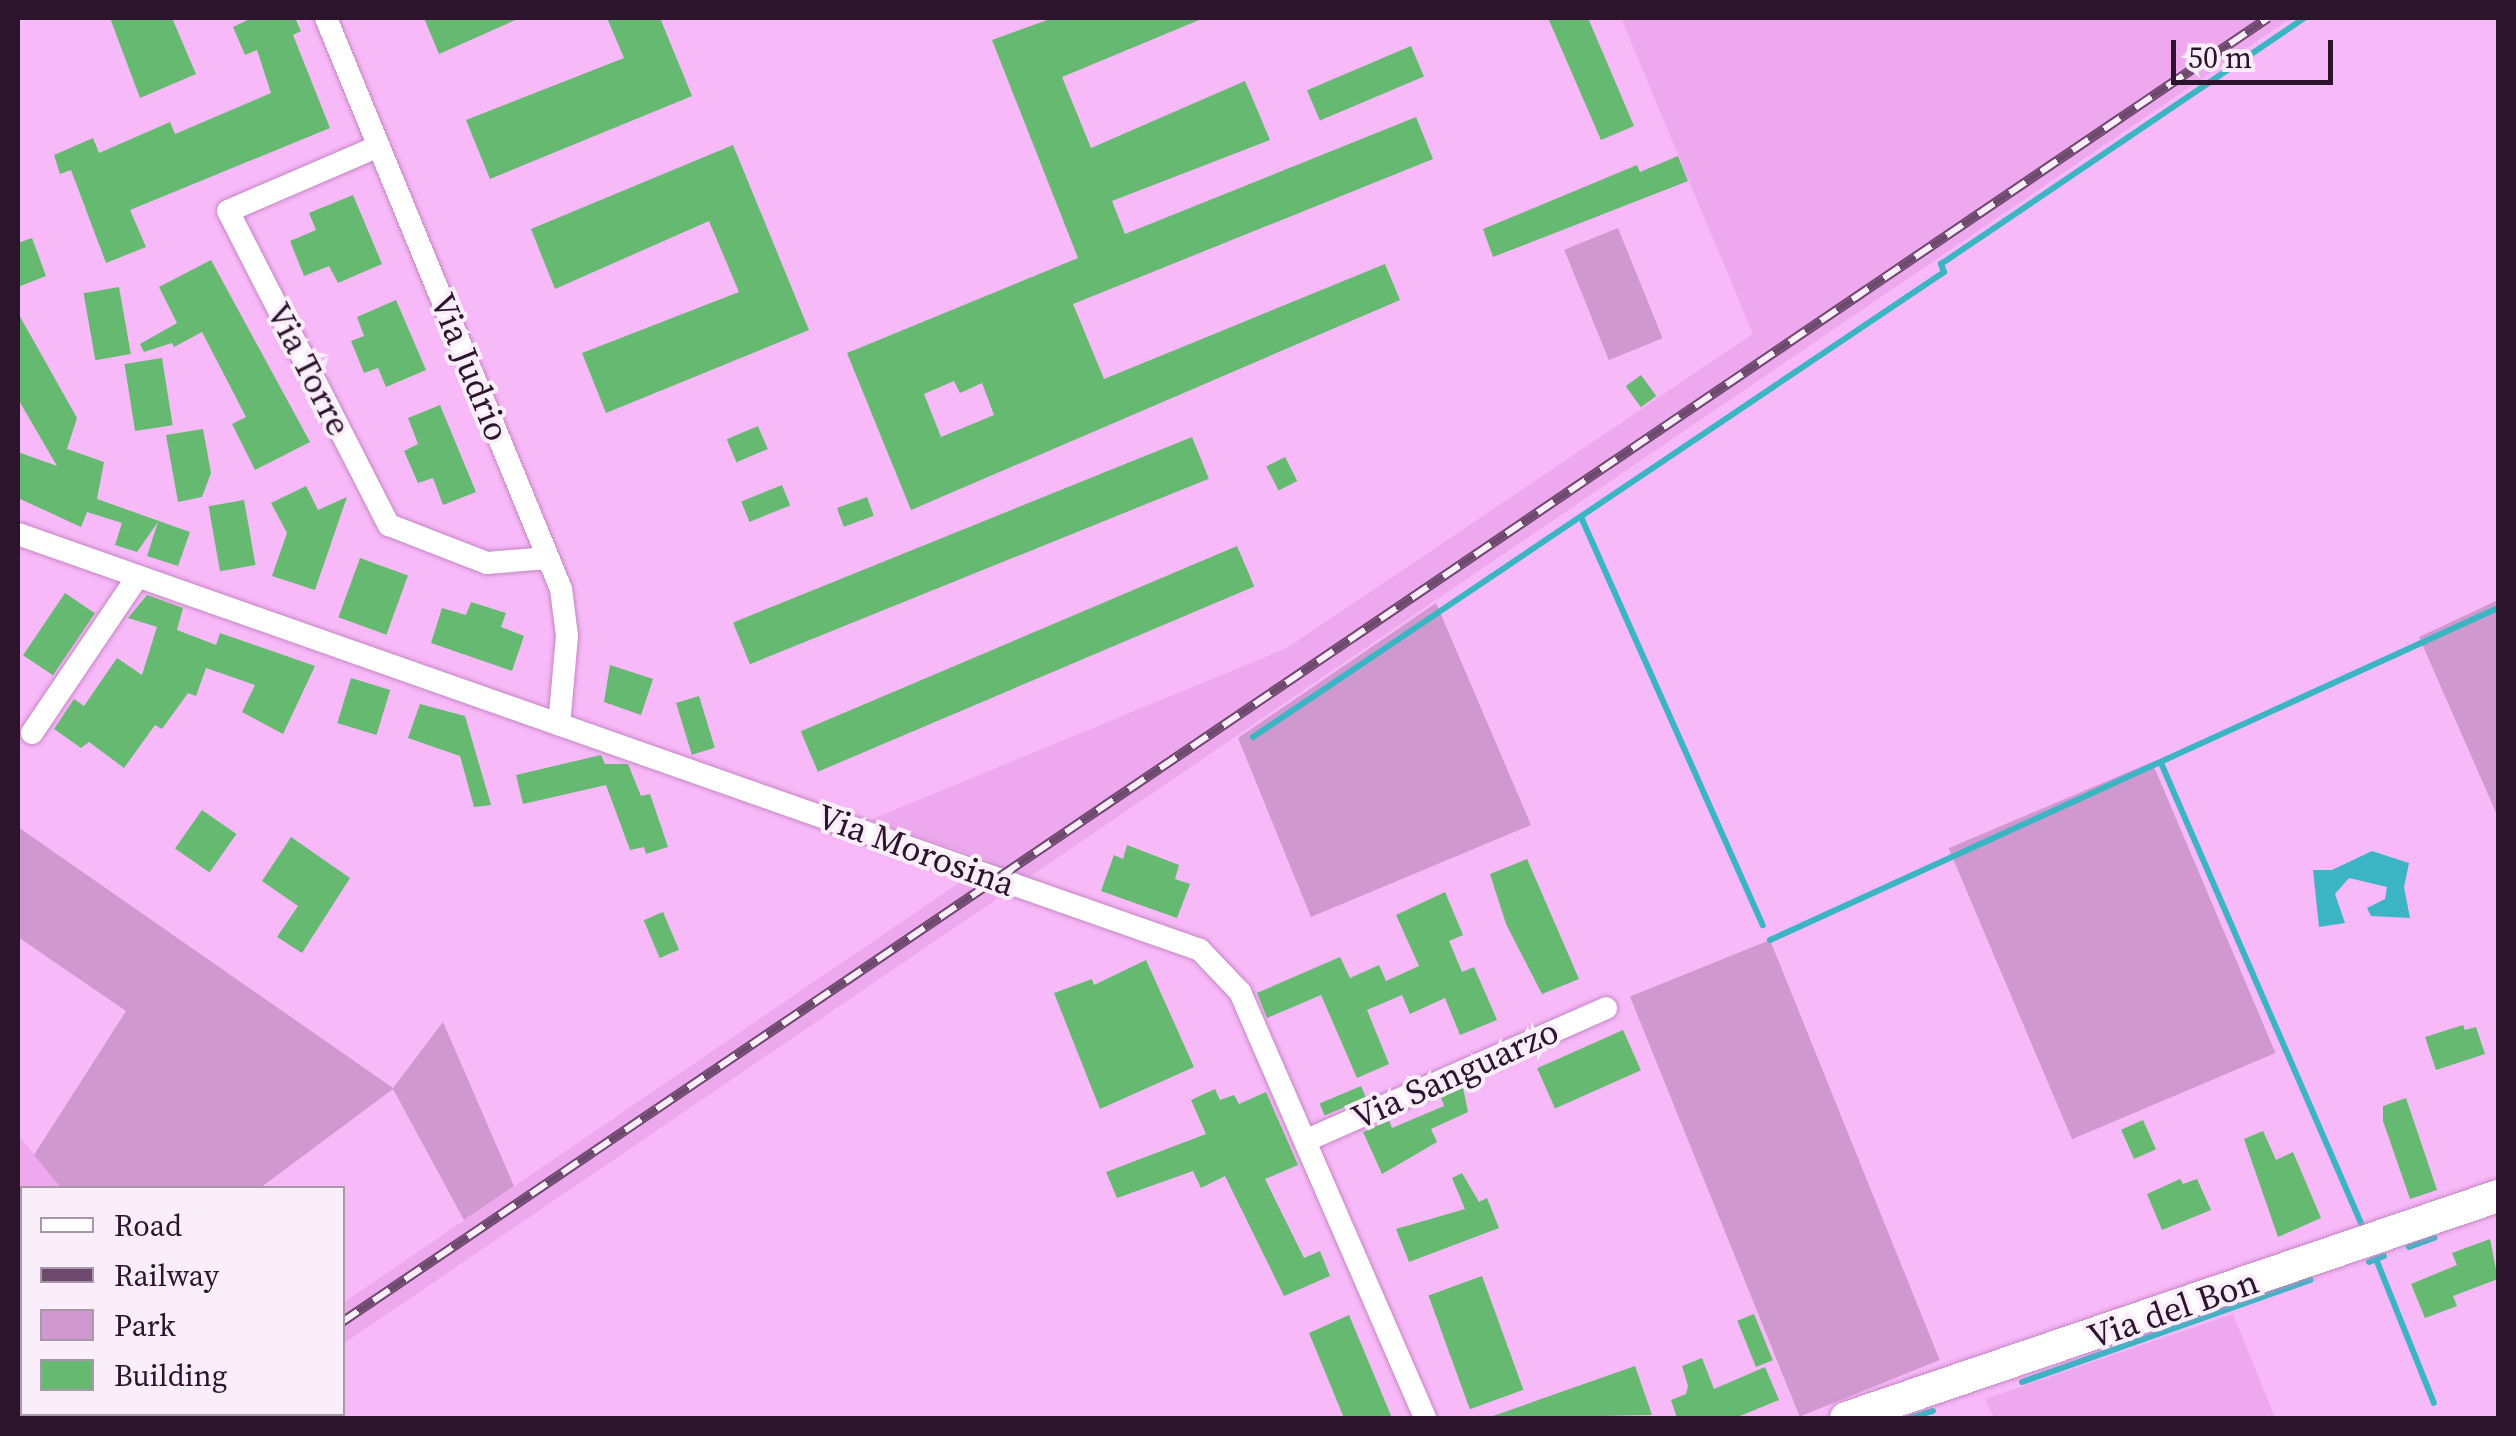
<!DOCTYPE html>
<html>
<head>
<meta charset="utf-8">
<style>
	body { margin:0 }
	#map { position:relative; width:2516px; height:1436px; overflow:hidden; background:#f8b9f8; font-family:"Source Serif 4",serif }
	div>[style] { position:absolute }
	.built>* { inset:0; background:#eea9ee }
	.green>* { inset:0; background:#cf98cf; transform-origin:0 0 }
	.water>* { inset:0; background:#3bb5c3 }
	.stream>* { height:6px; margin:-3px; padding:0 3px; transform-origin:3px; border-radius:3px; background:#3bb5c3 }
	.building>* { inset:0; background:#66b970; transform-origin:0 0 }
	.roads { filter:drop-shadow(0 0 2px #c487c4) drop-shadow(0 0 2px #c487c4) }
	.street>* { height:22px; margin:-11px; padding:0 11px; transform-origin:11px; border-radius:11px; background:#fff }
	.secondary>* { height:32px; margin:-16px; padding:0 16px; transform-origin:16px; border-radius:16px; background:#fff }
	.rail>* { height:10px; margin-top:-5px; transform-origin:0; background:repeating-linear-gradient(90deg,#fbeefb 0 19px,#6d496d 0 38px); box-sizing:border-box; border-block:2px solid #6d496d }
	span { translate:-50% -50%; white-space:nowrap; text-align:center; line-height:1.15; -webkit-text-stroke:8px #fbeefb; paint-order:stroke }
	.street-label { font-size:35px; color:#2c152c }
	.frame { position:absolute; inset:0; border:20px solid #2c152c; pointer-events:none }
	.legend { position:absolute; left:20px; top:1186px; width:325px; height:230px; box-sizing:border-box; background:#fbeefb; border:2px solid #a897a8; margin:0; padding:12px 18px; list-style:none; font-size:30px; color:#2c152c }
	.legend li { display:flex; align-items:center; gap:20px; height:50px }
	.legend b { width:50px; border:2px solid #a897a8 }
	.scale { position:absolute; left:2171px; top:40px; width:162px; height:45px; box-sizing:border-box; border:5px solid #2c152c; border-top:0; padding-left:12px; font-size:30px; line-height:35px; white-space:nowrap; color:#2c152c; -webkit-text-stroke:8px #fbeefb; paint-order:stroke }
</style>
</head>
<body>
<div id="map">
	<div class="built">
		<div style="clip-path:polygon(1621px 18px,2291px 18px,343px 1344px,343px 1303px,991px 861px,870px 820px,1287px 648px,1753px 334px)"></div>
		<div style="clip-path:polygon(18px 1134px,61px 1188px,22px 1188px,22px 1331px)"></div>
		<div style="clip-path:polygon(2233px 1314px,2275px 1418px,1994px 1418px,1985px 1399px)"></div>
	</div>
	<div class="green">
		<div style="left:1618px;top:228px;width:119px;height:58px;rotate:68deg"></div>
		<div style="clip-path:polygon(2498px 600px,2498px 817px,2419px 637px)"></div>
		<div style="clip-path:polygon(1436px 603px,1531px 825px,1311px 917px,1238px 738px)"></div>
		<div style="left:2152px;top:762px;width:316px;height:221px;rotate:67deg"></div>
		<div style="clip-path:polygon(18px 827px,393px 1088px,443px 1022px,514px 1186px,464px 1220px,393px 1089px,260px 1188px,61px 1188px,34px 1155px,126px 1011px,18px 937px)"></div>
		<div style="left:1770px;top:940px;width:453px;height:151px;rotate:68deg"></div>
	</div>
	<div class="water">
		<div style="clip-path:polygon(2372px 851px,2409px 863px,2404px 887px,2410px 918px,2371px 916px,2367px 908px,2385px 899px,2387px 887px,2349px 878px,2335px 894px,2345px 923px,2319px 927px,2313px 870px,2332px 870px)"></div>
	</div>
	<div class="stream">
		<div style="left:1581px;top:517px;width:447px;rotate:66deg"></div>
		<div style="left:1253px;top:737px;width:833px;rotate:-33.94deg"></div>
		<div style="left:1944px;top:272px;width:9px;rotate:-111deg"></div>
		<div style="left:1941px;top:264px;width:439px;rotate:-34.1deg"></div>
		<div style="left:2161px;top:763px;width:502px;rotate:66.5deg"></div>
		<div style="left:1770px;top:940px;width:800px;rotate:-24.52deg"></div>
		<div style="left:2409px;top:1247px;width:27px;rotate:-20deg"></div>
		<div style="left:2376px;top:1259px;width:155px;rotate:68.1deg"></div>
		<div style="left:2369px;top:1262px;width:16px;rotate:-22deg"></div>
		<div style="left:2022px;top:1382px;width:306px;rotate:-19.5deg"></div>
		<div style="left:1910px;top:1418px;width:24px;rotate:-17deg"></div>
	</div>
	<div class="building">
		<div style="clip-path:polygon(110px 18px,172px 18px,196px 74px,140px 98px)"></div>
		<div style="clip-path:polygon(252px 18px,295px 18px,301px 31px,293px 35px,330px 128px,130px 210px,146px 247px,106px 263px,71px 170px,60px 174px,54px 155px,93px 138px,99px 153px,170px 122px,175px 134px,271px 93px,257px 50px,245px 55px,233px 27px)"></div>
		<div style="clip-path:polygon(424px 18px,520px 18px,439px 54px)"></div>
		<div style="clip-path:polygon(607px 18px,660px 18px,692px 96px,490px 179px,466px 120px,624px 58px)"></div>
		<div style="clip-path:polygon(evenodd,1053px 18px,1204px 18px,1062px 77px,1091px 148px,1245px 81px,1270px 140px,1112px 201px,1125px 234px,1416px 117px,1433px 159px,1073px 304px,1104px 379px,1385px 264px,1400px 300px,911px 510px,847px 353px,1078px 258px,992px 40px,1053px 18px,954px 381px,960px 393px,982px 383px,994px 415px,941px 437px,924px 394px,954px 381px)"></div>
		<div style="clip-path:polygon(1548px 18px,1588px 18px,1634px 126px,1601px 140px)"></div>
		<div style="left:1411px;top:46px;width:33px;height:113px;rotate:67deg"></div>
		<div style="clip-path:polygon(733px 145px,809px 330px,606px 413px,582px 353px,739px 292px,709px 221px,555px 289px,531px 229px)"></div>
		<div style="clip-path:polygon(1678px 156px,1688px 181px,1493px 257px,1483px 229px,1637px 165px,1640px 172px)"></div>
		<div style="clip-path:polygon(353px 195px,382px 264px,338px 283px,329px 266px,304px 276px,290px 241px,316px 230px,309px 213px)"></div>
		<div style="clip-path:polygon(32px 238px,46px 276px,18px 287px,18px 243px)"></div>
		<div style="clip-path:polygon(211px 260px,310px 442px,255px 470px,232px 424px,246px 417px,202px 332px,174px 347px,172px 343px,144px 352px,140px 344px,177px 323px,159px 287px)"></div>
		<div style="left:119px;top:287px;width:68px;height:36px;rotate:80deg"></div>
		<div style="clip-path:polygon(396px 300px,426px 370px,386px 387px,378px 368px,364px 373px,351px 341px,364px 336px,357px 317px)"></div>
		<div style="clip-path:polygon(18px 313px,77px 418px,67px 449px,104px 462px,97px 499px,190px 532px,178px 566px,147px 556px,158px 522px,137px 552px,115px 545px,122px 523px,87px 512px,81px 527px,18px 498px,18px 452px,57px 466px,18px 399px)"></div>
		<div style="left:162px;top:358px;width:68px;height:38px;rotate:81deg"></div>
		<div style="left:1641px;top:375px;width:26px;height:19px;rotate:54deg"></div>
		<div style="clip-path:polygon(440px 405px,476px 492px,443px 505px,433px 478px,418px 483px,404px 451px,418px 444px,408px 418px)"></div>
		<div style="left:758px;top:426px;width:25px;height:34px;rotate:67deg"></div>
		<div style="clip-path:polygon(203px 429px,211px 473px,202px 497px,178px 502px,166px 435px)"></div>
		<div style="left:1192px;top:437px;width:45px;height:495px;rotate:68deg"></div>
		<div style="left:1285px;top:457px;width:27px;height:21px;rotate:63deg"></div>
		<div style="left:782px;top:485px;width:22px;height:44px;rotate:68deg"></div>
		<div style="clip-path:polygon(306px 486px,318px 510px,347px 497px,315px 590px,272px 576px,287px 533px,271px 503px)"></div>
		<div style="left:867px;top:497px;width:20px;height:32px;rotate:70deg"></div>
		<div style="left:244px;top:500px;width:66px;height:36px;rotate:80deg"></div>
		<div style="left:1237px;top:546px;width:44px;height:474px;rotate:67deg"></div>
		<div style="left:360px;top:558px;width:51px;height:63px;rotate:20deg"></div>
		<div style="left:65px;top:593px;width:36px;height:75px;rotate:34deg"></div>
		<div style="clip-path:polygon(147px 595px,183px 608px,177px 630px,216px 645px,220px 633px,315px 666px,283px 734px,242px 712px,255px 685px,206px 668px,196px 696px,188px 693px,162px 729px,155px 725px,124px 768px,89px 742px,81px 748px,54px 729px,74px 699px,84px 706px,117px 658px,142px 675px,157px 627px,128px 618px)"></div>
		<div style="clip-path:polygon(471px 602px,506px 613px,501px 627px,524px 636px,512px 671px,431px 643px,442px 608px,466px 615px)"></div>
		<div style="clip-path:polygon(610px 665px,653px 679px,641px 715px,604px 702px)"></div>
		<div style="left:351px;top:678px;width:41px;height:47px;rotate:17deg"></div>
		<div style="left:699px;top:696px;width:54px;height:24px;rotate:73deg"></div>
		<div style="clip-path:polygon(420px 704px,465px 716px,491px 805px,474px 807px,460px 756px,408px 738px)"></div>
		<div style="clip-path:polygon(601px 755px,605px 764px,628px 764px,641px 796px,650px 794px,668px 847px,646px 854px,644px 847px,630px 850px,606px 785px,523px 804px,516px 775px)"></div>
		<div style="left:202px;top:810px;width:42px;height:47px;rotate:35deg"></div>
		<div style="clip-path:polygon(291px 837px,350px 878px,302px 953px,277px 937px,298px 906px,262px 881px)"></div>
		<div style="clip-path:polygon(1127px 845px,1179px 865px,1175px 879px,1190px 884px,1177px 918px,1101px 891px,1114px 855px,1123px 859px)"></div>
		<div style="clip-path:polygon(1527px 859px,1579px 979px,1542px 994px,1506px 924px,1490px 874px)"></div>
		<div style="clip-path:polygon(1445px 892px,1463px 935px,1449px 941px,1462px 972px,1474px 967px,1497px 1020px,1460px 1035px,1445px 998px,1410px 1014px,1402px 995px,1367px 1010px,1389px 1064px,1357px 1078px,1321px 995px,1267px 1018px,1257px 993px,1340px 957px,1350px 978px,1379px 965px,1386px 981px,1419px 966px,1396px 915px)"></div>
		<div style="left:663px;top:912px;width:41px;height:21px;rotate:67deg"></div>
		<div style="clip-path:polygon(1146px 960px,1194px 1067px,1100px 1109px,1054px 993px,1092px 979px,1094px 985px)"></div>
		<div style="clip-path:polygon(2463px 1025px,2465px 1030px,2476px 1027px,2485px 1054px,2436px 1070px,2425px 1037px)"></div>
		<div style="left:1623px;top:1030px;width:44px;height:94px;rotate:66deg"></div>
		<div style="left:1361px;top:1086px;width:13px;height:45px;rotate:67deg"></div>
		<div style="clip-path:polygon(1463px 1088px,1468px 1112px,1431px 1129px,1437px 1142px,1382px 1174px,1363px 1132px,1389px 1120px,1392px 1128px,1444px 1106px,1441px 1097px)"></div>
		<div style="clip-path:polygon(1215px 1089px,1220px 1100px,1234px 1095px,1239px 1104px,1266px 1092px,1298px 1165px,1265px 1179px,1304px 1258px,1320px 1251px,1330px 1276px,1284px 1296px,1225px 1176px,1201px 1188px,1193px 1171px,1117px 1198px,1106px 1172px,1206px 1134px,1191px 1100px)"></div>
		<div style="clip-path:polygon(2406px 1098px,2437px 1190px,2410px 1199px,2383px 1121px,2383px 1106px)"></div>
		<div style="left:2143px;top:1120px;width:32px;height:24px;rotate:66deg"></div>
		<div style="clip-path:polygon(2263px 1131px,2276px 1160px,2293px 1152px,2321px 1218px,2278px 1237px,2244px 1139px)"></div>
		<div style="clip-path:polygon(1462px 1173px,1479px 1202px,1487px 1198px,1499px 1228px,1409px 1262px,1396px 1229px,1465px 1209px,1452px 1178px)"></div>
		<div style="clip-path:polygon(2180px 1179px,2183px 1184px,2197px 1179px,2211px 1210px,2162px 1230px,2147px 1194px)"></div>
		<div style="clip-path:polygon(2490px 1239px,2498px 1279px,2453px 1296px,2457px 1306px,2425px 1318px,2411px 1284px,2457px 1265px,2452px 1253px)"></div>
		<div style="left:1482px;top:1276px;width:121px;height:57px;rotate:70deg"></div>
		<div style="left:1754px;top:1314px;width:50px;height:18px;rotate:68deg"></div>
		<div style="clip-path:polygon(1349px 1315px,1392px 1418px,1344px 1418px,1309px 1333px)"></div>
		<div style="clip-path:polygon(1702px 1358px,1714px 1389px,1765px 1367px,1779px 1400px,1735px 1418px,1677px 1418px,1671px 1400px,1686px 1394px,1688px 1386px,1682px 1366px)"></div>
		<div style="clip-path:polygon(1635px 1366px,1652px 1415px,1493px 1418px,1493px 1416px)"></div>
	</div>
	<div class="roads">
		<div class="street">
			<div style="left:326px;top:18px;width:617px;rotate:67.63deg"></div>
			<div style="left:561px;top:589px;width:47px;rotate:82.7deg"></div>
			<div style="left:567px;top:636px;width:89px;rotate:95.1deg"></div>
			<div style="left:379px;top:146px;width:164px;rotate:156.7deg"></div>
			<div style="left:228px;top:211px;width:353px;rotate:62.9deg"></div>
			<div style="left:389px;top:525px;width:105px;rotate:21.2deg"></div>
			<div style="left:487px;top:563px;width:61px;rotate:-4.7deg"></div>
			<div style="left:18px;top:534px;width:1253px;rotate:19.39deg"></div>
			<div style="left:1200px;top:950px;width:58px;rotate:46.4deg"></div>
			<div style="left:1240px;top:992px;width:464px;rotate:66.5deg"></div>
			<div style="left:32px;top:733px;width:189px;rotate:-56deg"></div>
			<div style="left:1305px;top:1141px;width:329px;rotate:-23.8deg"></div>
		</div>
		<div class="secondary">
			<div style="left:1846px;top:1418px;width:689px;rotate:-18.8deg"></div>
		</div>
	</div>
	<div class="rail">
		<div style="left:18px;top:1222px;width:8px;rotate:60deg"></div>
		<div style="left:18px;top:1245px;width:8px;rotate:60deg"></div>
		<div style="left:342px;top:1322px;width:2326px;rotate:-34.1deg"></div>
		<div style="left:151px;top:1414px;width:6px;rotate:45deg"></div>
		<div style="left:169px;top:1414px;width:6px;rotate:45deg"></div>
		<div style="left:201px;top:1418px;width:8px;rotate:-30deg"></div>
	</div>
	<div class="street-label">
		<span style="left:470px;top:367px;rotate:68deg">Via Judrio</span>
		<span style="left:309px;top:369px;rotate:63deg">Via Torre</span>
		<span style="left:916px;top:850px;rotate:20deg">Via Morosina</span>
		<span style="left:1455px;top:1074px;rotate:-24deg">Via Sanguarzo</span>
		<span style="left:2173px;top:1309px;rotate:-19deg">Via del Bon</span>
	</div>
	<div class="frame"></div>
	<ul class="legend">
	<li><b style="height:12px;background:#fff"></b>Road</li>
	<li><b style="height:12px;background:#6d496d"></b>Railway</li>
	<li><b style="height:28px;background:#cf98cf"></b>Park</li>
	<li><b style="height:28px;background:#66b970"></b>Building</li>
	</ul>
	<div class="scale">50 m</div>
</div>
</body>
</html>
